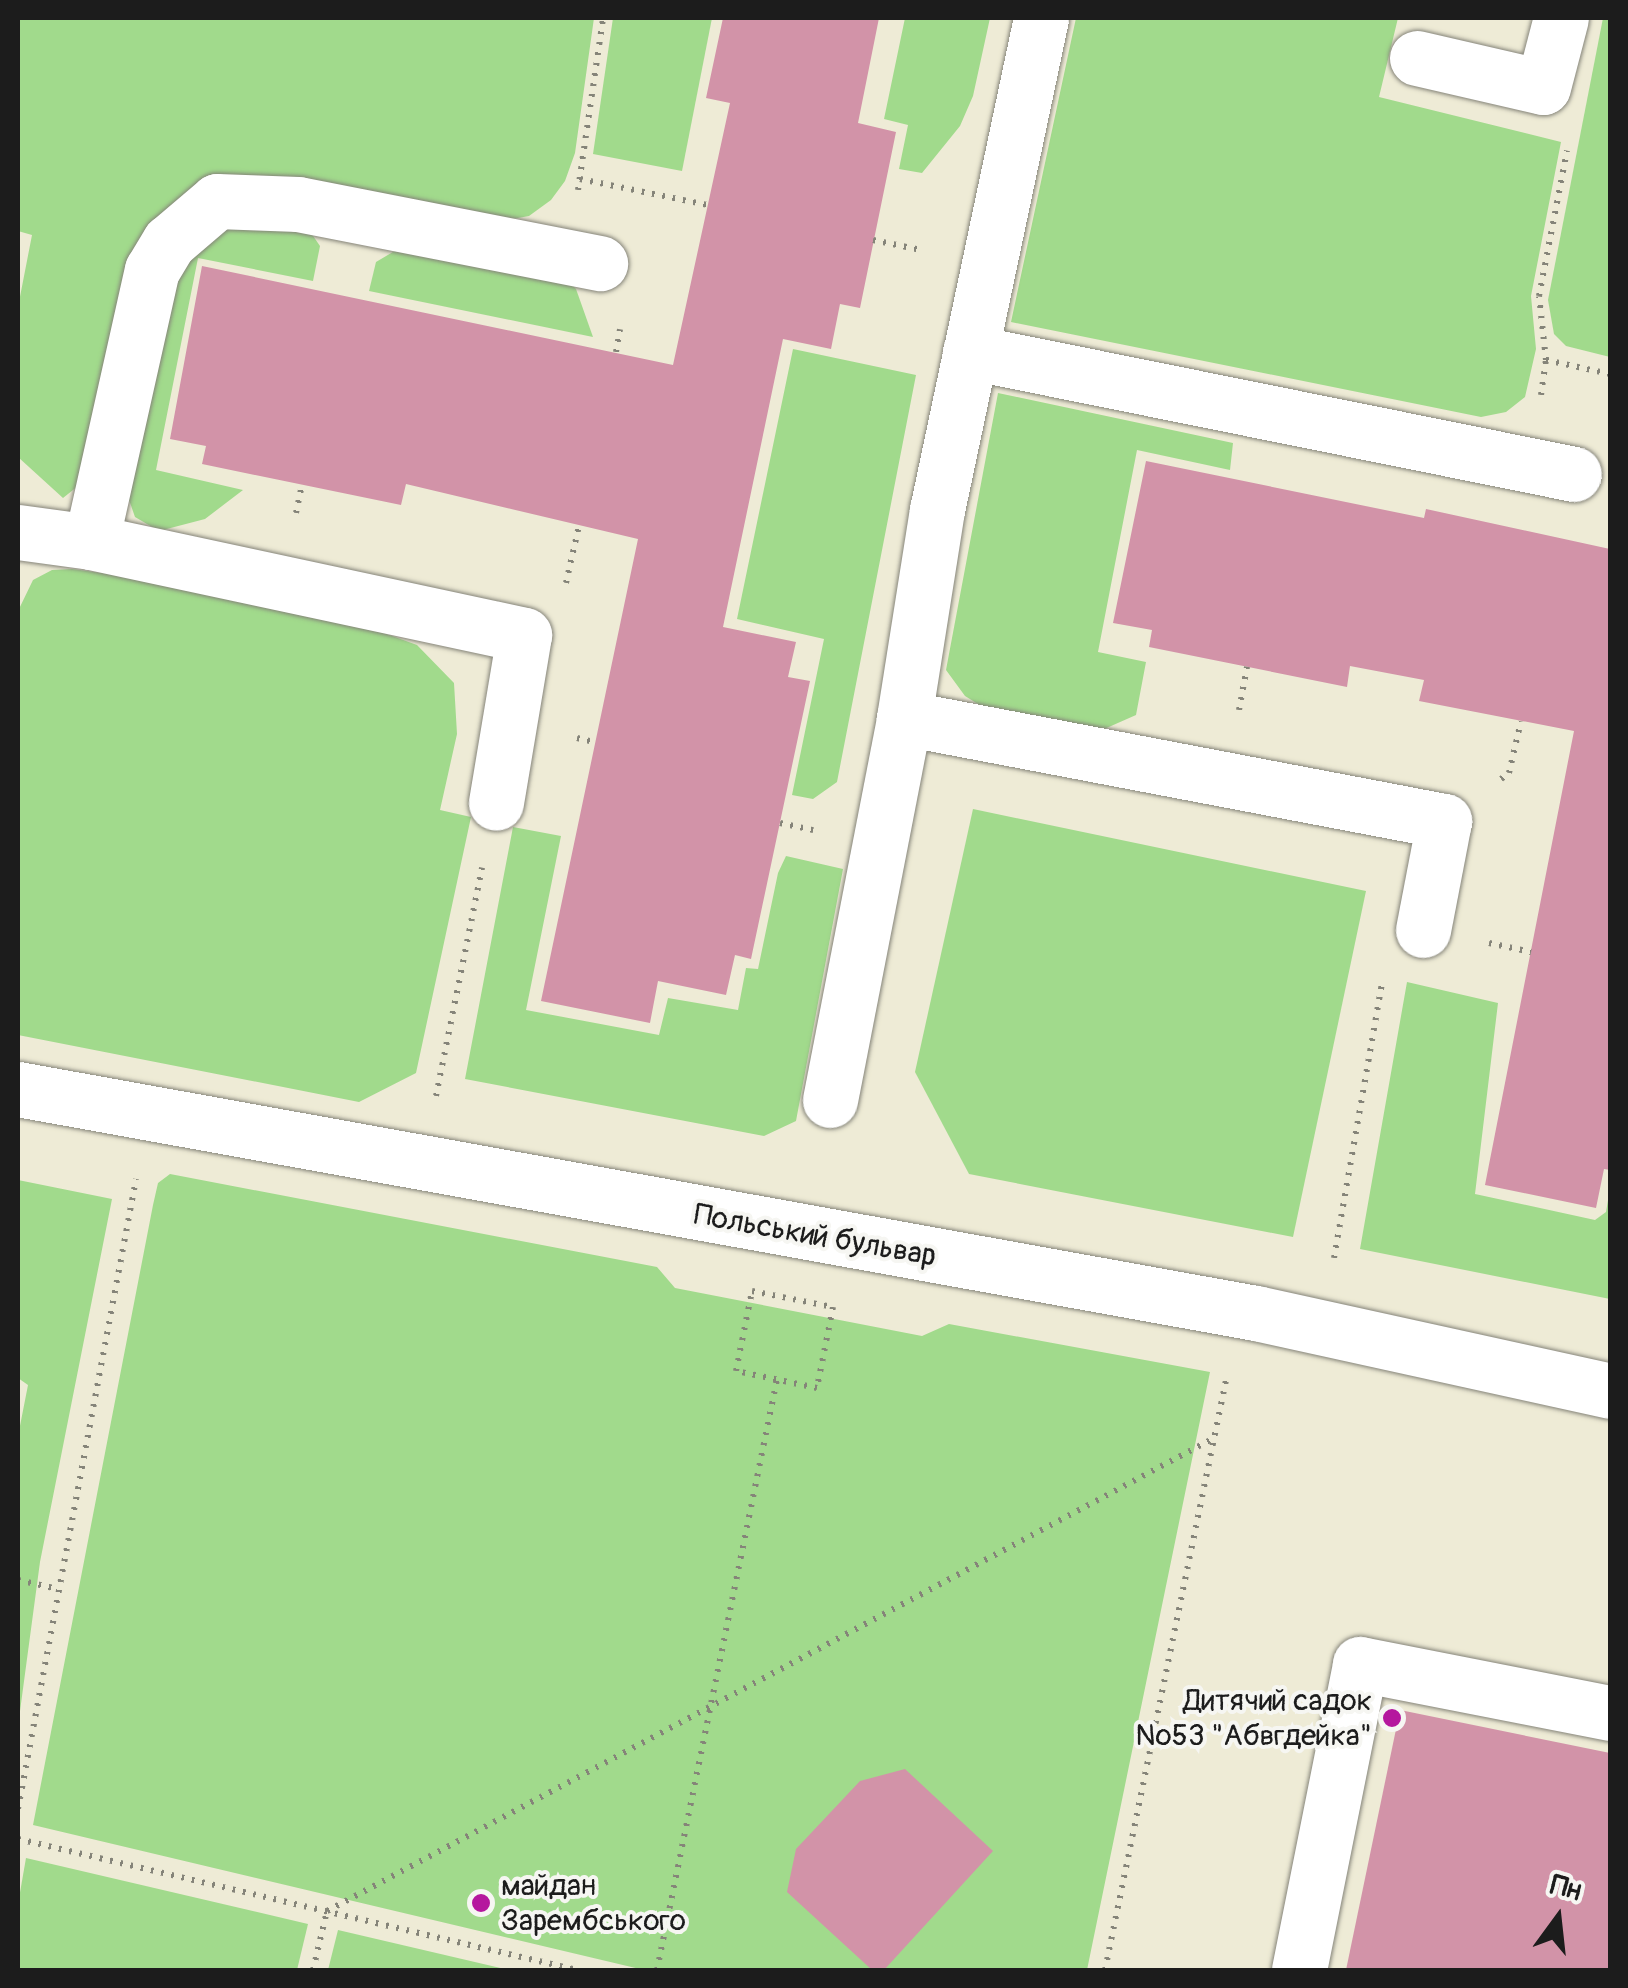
<!DOCTYPE html>
<html>
<head>
<meta charset="utf-8">
<style>
	body { margin:0 }
	#map { position:relative; width:1628px; height:1988px; overflow:hidden; background:#eeebd6; font-family:Pangolin,sans-serif }
	div>[style] { position:absolute }
	.green>* { inset:0; background:#a1da8c }
	.building>* { inset:0; background:#d293a8 }
	.path>* { height:6px; margin-top:-3px; transform-origin:0; background:repeating-linear-gradient(90deg,#858479 0 2.5px,transparent 0 10.5px) }
	.roads { filter:drop-shadow(0 0 2px #858479) drop-shadow(0 0 2px #858479) }
	.minor>* { height:55px; margin:-27.5px; padding:0 27.5px; transform-origin:27.5px; border-radius:27.5px; background:#fff }
	.dots>* { width:28px; height:28px; translate:-50% -50%; box-sizing:border-box; border:5px solid #f6f6f2; border-radius:50% }
	span { translate:-50% -50%; white-space:nowrap; text-align:center; line-height:1.15; -webkit-text-stroke:8px #f6f6f2; paint-order:stroke }
	.street-label { font-size:30px; color:#1c1c1c }
	.poi-label { font-size:30px; color:#1c1c1c }
	.right { translate:-100% -50%; text-align:right }
	.left { translate:0 -50%; text-align:left }
	.frame { position:absolute; inset:0; border:20px solid #1c1c1c; pointer-events:none }
	.north { position:absolute; left:1508px; top:1868px; width:100px; height:100px; -webkit-text-stroke:8px #f6f6f2; paint-order:stroke; rotate:15deg; font-size:28px; font-weight:700; line-height:40px; text-align:center; color:#1c1c1c }
	.north::after { content:''; display:block; margin:auto; width:35px; height:45px; background:#1c1c1c; clip-path:polygon(50% 0,100% 100%,50% 72%,0 100%) }
</style>
</head>
<body>
<div id="map">
	<div class="green">
		<div style="clip-path:polygon(27px 18px,594px 18px,575px 153px,565px 181px,551px 200px,529px 216px,501px 221px,194px 190px,83px 482px,63px 498px,18px 457px,18px 307px,32px 235px,18px 231px,18px 20px)"></div>
		<div style="clip-path:polygon(613px 18px,712px 18px,682px 171px,593px 154px)"></div>
		<div style="clip-path:polygon(905px 18px,990px 18px,973px 96px,960px 126px,922px 173px,899px 169px,908px 125px,884px 119px)"></div>
		<div style="clip-path:polygon(1076px 18px,1398px 18px,1379px 97px,1561px 142px,1531px 296px,1536px 349px,1525px 397px,1506px 412px,1481px 417px,1011px 322px)"></div>
		<div style="clip-path:polygon(1603px 18px,1610px 18px,1610px 357px,1566px 346px,1554px 334px,1548px 300px)"></div>
		<div style="clip-path:polygon(231px 224px,309px 230px,320px 246px,313px 281px,198px 258px,156px 470px,243px 490px,205px 519px,159px 531px,135px 517px,127px 494px,173px 277px,186px 256px)"></div>
		<div style="clip-path:polygon(403px 246px,564px 276px,576px 289px,593px 337px,369px 291px,376px 262px)"></div>
		<div style="clip-path:polygon(793px 349px,916px 375px,837px 782px,813px 799px,792px 795px,824px 639px,737px 619px)"></div>
		<div style="clip-path:polygon(998px 393px,1233px 443px,1230px 470px,1137px 450px,1098px 652px,1146px 662px,1136px 715px,1102px 730px,999px 717px,965px 696px,946px 670px)"></div>
		<div style="clip-path:polygon(72px 569px,124px 576px,384px 633px,417px 645px,454px 683px,457px 734px,440px 810px,471px 817px,416px 1073px,359px 1102px,18px 1035px,18px 611px,33px 580px,52px 570px)"></div>
		<div style="clip-path:polygon(973px 809px,1366px 891px,1293px 1237px,969px 1174px,915px 1072px)"></div>
		<div style="clip-path:polygon(513px 827px,561px 836px,526px 1010px,659px 1035px,668px 998px,738px 1010px,746px 968px,758px 969px,778px 873px,786px 856px,843px 869px,796px 1121px,764px 1136px,465px 1079px)"></div>
		<div style="clip-path:polygon(1407px 982px,1498px 1003px,1475px 1194px,1595px 1220px,1606px 1212px,1610px 1188px,1610px 1299px,1360px 1249px)"></div>
		<div style="clip-path:polygon(170px 1174px,657px 1267px,675px 1288px,922px 1336px,949px 1324px,1210px 1372px,1087px 1970px,644px 1970px,33px 1825px,153px 1205px,158px 1183px)"></div>
		<div style="clip-path:polygon(18px 1180px,112px 1199px,40px 1562px,18px 1726px,18px 1436px,28px 1385px,18px 1378px)"></div>
		<div style="clip-path:polygon(26px 1858px,308px 1924px,297px 1970px,18px 1970px,18px 1904px)"></div>
		<div style="clip-path:polygon(338px 1930px,509px 1970px,328px 1970px)"></div>
	</div>
	<div class="building">
		<div style="clip-path:polygon(723px 18px,879px 18px,858px 123px,896px 132px,860px 308px,840px 304px,831px 349px,783px 339px,723px 627px,796px 642px,788px 677px,810px 681px,751px 959px,735px 955px,726px 995px,658px 981px,650px 1023px,541px 1001px,638px 539px,406px 484px,401px 505px,202px 464px,206px 446px,170px 439px,202px 266px,673px 365px,730px 103px,706px 98px)"></div>
		<div style="clip-path:polygon(1146px 461px,1424px 518px,1426px 509px,1610px 549px,1610px 1170px,1604px 1169px,1596px 1208px,1485px 1185px,1574px 731px,1419px 701px,1424px 680px,1350px 666px,1347px 687px,1149px 647px,1152px 630px,1113px 623px)"></div>
		<div style="clip-path:polygon(1400px 1710px,1610px 1753px,1610px 1970px,1346px 1970px)"></div>
		<div style="clip-path:polygon(905px 1769px,993px 1851px,884px 1970px,872px 1970px,787px 1892px,796px 1849px,860px 1781px)"></div>
	</div>
	<div class="path">
		<div style="left:580px;top:179px;width:131px;rotate:11.5deg"></div>
		<div style="left:578px;top:190px;width:174px;rotate:-81.7deg"></div>
		<div style="left:873px;top:240px;width:49px;rotate:11.8deg"></div>
		<div style="left:616px;top:352px;width:23px;rotate:-80deg"></div>
		<div style="left:1546px;top:360px;width:66px;rotate:12.3deg"></div>
		<div style="left:1541px;top:395px;width:35px;rotate:-82deg"></div>
		<div style="left:1546px;top:360px;width:64px;rotate:-96.2deg"></div>
		<div style="left:1539px;top:296px;width:148px;rotate:-79.1deg"></div>
		<div style="left:296px;top:513px;width:29px;rotate:-78deg"></div>
		<div style="left:566px;top:583px;width:58px;rotate:-77.2deg"></div>
		<div style="left:1239px;top:710px;width:44px;rotate:-79.5deg"></div>
		<div style="left:577px;top:738px;width:18px;rotate:13deg"></div>
		<div style="left:1501px;top:779px;width:10px;rotate:-37deg"></div>
		<div style="left:1509px;top:773px;width:53px;rotate:-77deg"></div>
		<div style="left:780px;top:823px;width:34px;rotate:12deg"></div>
		<div style="left:1489px;top:943px;width:43px;rotate:12.1deg"></div>
		<div style="left:436px;top:1096px;width:233px;rotate:-78.6deg"></div>
		<div style="left:1334px;top:1258px;width:278px;rotate:-80.1deg"></div>
		<div style="left:752px;top:1291px;width:83px;rotate:11.2deg"></div>
		<div style="left:833px;top:1307px;width:83px;rotate:101.2deg"></div>
		<div style="left:817px;top:1388px;width:83px;rotate:-168.1deg"></div>
		<div style="left:736px;top:1371px;width:82px;rotate:-78.7deg"></div>
		<div style="left:18px;top:1580px;width:41px;rotate:12.7deg"></div>
		<div style="left:18px;top:1809px;width:641px;rotate:-79.39deg"></div>
		<div style="left:18px;top:1839px;width:574px;rotate:13.19deg"></div>
		<div style="left:313px;top:1970px;width:61px;rotate:-76.7deg"></div>
		<div style="left:327px;top:1911px;width:1005px;rotate:-28.07deg"></div>
		<div style="left:657px;top:1970px;width:603px;rotate:-78.52deg"></div>
		<div style="left:1105px;top:1970px;width:602px;rotate:-78.41deg"></div>
	</div>
	<div class="roads">
		<div class="minor">
			<div style="left:1417px;top:58px;width:129px;rotate:13deg"></div>
			<div style="left:1543px;top:87px;width:71px;rotate:-75.4deg"></div>
			<div style="left:970px;top:352px;width:616px;rotate:11.42deg"></div>
			<div style="left:18px;top:532px;width:74px;rotate:7.8deg"></div>
			<div style="left:91px;top:542px;width:443px;rotate:12.1deg"></div>
			<div style="left:524px;top:635px;width:170px;rotate:99.5deg"></div>
			<div style="left:91px;top:542px;width:279px;rotate:-77.4deg"></div>
			<div style="left:152px;top:270px;width:33px;rotate:-59deg"></div>
			<div style="left:169px;top:242px;width:63px;rotate:-40.5deg"></div>
			<div style="left:217px;top:201px;width:81px;rotate:2.1deg"></div>
			<div style="left:298px;top:204px;width:308px;rotate:11.1deg"></div>
			<div style="left:904px;top:718px;width:550px;rotate:10.8deg"></div>
			<div style="left:1444px;top:821px;width:111px;rotate:100.9deg"></div>
			<div style="left:18px;top:1089px;width:1258px;rotate:10.26deg"></div>
			<div style="left:1256px;top:1313px;width:362px;rotate:12.4deg"></div>
			<div style="left:830px;top:1100px;width:389px;rotate:-79deg"></div>
			<div style="left:904px;top:718px;width:211px;rotate:-81deg"></div>
			<div style="left:937px;top:510px;width:503px;rotate:-78.06deg"></div>
			<div style="left:1299px;top:1970px;width:312px;rotate:-78.7deg"></div>
			<div style="left:1360px;top:1664px;width:255px;rotate:11.1deg"></div>
		</div>
	</div>
	<div class="dots">
		<div style="left:1392px;top:1718px;background:#b5179e"></div>
		<div style="left:481px;top:1903px;background:#b5179e"></div>
	</div>
	<div class="street-label">
		<span style="left:815px;top:1236px;rotate:10deg">Польський бульвар</span>
	</div>
	<div class="poi-label">
		<span class="right" style="left:1372px;top:1718px">Дитячий садок<br>№53 "Абвгдейка"</span>
		<span class="left" style="left:501px;top:1903px">майдан<br>Зарембського</span>
	</div>
	<div class="frame"></div>
	<div class="north">Пн</div>
</div>
</body>
</html>
